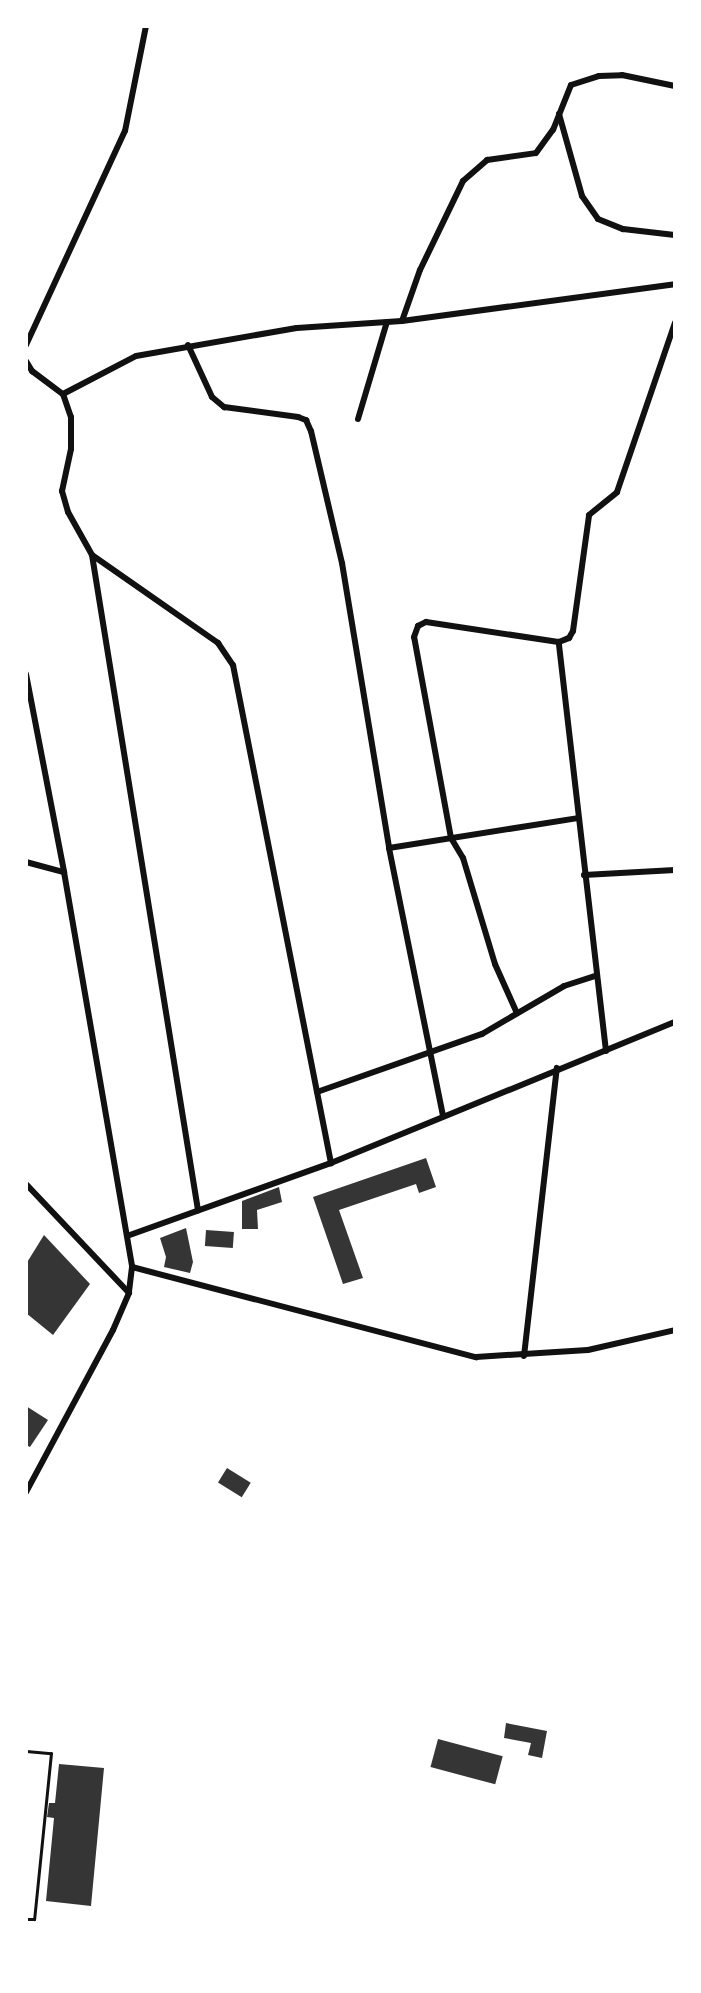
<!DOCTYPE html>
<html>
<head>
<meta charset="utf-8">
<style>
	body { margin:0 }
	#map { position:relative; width:701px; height:1993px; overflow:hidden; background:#fff; font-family:Commissioner,sans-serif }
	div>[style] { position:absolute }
	.building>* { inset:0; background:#353535; transform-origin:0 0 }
	.service>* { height:3px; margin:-1.5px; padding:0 1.5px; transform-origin:1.5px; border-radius:1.5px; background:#111 }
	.minor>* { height:6px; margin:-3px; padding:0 3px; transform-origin:3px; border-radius:3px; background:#111 }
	span { translate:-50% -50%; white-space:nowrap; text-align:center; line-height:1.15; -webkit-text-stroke:6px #fff; paint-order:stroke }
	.frame { position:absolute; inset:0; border:28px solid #fff; pointer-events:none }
</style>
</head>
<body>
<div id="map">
	<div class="building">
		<div style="clip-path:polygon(426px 1158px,436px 1187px,419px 1193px,416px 1184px,339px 1210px,363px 1278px,343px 1284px,313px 1197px)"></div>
		<div style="clip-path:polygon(279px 1187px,282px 1202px,257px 1210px,258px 1229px,242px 1229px,242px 1201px)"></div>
		<div style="clip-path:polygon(186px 1228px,193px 1262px,190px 1273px,164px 1267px,166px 1257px,160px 1238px)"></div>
		<div style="left:206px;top:1230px;width:28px;height:16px;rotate:4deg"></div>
		<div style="clip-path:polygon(44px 1235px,90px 1284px,53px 1335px,26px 1313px,26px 1264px)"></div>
		<div style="clip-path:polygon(26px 1406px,48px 1420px,30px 1447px,26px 1445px)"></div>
		<div style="left:227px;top:1468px;width:28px;height:17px;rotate:32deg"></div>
		<div style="clip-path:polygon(506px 1723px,547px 1731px,542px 1758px,528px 1755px,531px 1743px,504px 1738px)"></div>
		<div style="left:438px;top:1739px;width:67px;height:29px;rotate:15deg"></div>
		<div style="clip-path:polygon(59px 1764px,104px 1768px,91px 1906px,46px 1901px,54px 1818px,47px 1817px,49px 1803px,55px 1803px)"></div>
	</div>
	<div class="service">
		<div style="left:26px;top:1751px;width:25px;rotate:5deg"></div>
		<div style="left:51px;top:1753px;width:167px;rotate:95.8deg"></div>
		<div style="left:34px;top:1919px;width:8px;rotate:180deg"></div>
	</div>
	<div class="minor">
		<div style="left:559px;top:114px;width:85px;rotate:74.3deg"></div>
		<div style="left:582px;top:196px;width:28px;rotate:55deg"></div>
		<div style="left:598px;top:219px;width:27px;rotate:22deg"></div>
		<div style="left:623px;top:229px;width:52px;rotate:6.6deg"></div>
		<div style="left:402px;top:321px;width:275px;rotate:-7.7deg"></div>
		<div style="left:26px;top:345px;width:236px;rotate:-65.2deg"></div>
		<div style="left:125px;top:131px;width:107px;rotate:-78.7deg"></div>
		<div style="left:188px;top:345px;width:57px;rotate:65.2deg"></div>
		<div style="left:212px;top:397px;width:16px;rotate:40deg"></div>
		<div style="left:224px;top:407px;width:75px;rotate:7.7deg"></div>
		<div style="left:298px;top:417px;width:9px;rotate:21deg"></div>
		<div style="left:306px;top:420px;width:12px;rotate:66deg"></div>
		<div style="left:311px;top:431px;width:136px;rotate:76.8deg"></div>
		<div style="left:342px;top:563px;width:289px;rotate:80.6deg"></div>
		<div style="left:389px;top:848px;width:272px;rotate:78.6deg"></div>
		<div style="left:26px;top:361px;width:12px;rotate:59deg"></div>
		<div style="left:32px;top:371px;width:39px;rotate:37deg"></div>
		<div style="left:63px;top:394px;width:24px;rotate:71deg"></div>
		<div style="left:71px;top:417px;width:32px;rotate:90deg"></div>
		<div style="left:71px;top:449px;width:43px;rotate:102.1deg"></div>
		<div style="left:62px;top:491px;width:22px;rotate:74deg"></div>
		<div style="left:68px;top:512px;width:49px;rotate:60.8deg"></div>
		<div style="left:92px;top:555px;width:664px;rotate:80.81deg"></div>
		<div style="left:63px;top:394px;width:82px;rotate:-27.5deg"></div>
		<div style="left:136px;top:356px;width:163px;rotate:-9.9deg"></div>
		<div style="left:297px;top:328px;width:105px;rotate:-3.8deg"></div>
		<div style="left:402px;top:321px;width:54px;rotate:-70.6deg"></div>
		<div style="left:420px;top:270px;width:99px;rotate:-64.2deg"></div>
		<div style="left:463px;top:181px;width:32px;rotate:-41deg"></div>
		<div style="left:487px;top:160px;width:49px;rotate:-8.1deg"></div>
		<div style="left:536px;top:153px;width:29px;rotate:-54deg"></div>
		<div style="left:553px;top:130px;width:48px;rotate:-68.2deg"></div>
		<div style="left:571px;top:85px;width:29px;rotate:-18deg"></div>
		<div style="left:599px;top:76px;width:23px;rotate:-2deg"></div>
		<div style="left:622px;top:75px;width:54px;rotate:11.7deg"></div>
		<div style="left:358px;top:419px;width:101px;rotate:-73.4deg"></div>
		<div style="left:92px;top:555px;width:154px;rotate:34.9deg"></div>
		<div style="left:218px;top:643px;width:27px;rotate:56deg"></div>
		<div style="left:233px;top:665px;width:508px;rotate:78.87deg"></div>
		<div style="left:26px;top:674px;width:202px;rotate:79.1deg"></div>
		<div style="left:64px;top:872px;width:401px;rotate:80.2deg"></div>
		<div style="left:132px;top:1267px;width:26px;rotate:97deg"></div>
		<div style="left:129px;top:1293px;width:40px;rotate:113.4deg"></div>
		<div style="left:113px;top:1330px;width:184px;rotate:118.2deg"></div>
		<div style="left:389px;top:848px;width:191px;rotate:-9deg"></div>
		<div style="left:26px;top:862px;width:39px;rotate:15deg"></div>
		<div style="left:584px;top:875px;width:91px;rotate:-3.1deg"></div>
		<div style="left:516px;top:1011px;width:51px;rotate:-114.1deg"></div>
		<div style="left:495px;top:964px;width:111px;rotate:-106.8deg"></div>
		<div style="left:463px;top:858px;width:23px;rotate:-121deg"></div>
		<div style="left:451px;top:838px;width:204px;rotate:-100.4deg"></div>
		<div style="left:414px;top:637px;width:12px;rotate:-70deg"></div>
		<div style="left:418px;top:626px;width:9px;rotate:-27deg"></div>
		<div style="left:426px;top:622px;width:134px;rotate:8.6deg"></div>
		<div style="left:606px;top:1051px;width:412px;rotate:-96.6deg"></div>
		<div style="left:559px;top:642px;width:11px;rotate:-22deg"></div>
		<div style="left:569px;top:638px;width:8px;rotate:-60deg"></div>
		<div style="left:573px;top:631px;width:117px;rotate:-82.1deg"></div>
		<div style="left:589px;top:515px;width:36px;rotate:-39deg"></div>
		<div style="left:617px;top:492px;width:179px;rotate:-71.1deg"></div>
		<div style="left:317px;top:1092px;width:175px;rotate:-19.4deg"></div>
		<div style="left:482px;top:1034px;width:95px;rotate:-30.3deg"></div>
		<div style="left:564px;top:986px;width:33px;rotate:-18deg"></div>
		<div style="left:26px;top:1184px;width:150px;rotate:46.6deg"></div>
		<div style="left:127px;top:1236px;width:217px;rotate:-19.7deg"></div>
		<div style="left:331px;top:1163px;width:372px;rotate:-22.3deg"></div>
		<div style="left:132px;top:1267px;width:356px;rotate:14.7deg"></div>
		<div style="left:476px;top:1357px;width:112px;rotate:-3.6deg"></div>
		<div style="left:588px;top:1350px;width:89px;rotate:-12.9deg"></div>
		<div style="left:524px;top:1356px;width:290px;rotate:-83.5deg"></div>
	</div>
	<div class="frame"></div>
</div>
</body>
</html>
